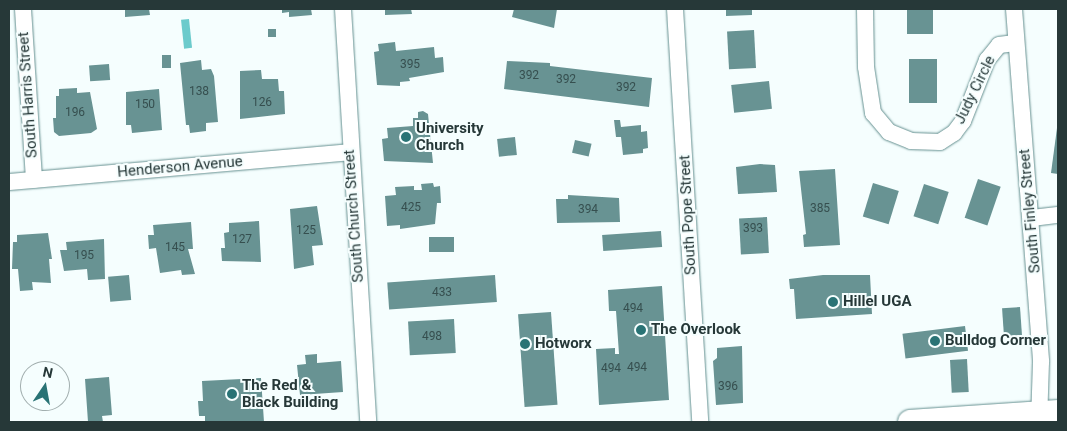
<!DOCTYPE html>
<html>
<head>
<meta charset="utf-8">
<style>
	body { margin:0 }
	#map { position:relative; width:1067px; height:431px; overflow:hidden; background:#f5fefe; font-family:Roboto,sans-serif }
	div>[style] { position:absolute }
	.water>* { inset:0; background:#6ccbcc; transform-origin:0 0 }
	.building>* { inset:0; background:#689393; transform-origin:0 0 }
	.roads { filter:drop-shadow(0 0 1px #669191) drop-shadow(0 0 1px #669191) }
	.street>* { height:16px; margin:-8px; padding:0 8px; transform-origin:8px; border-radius:8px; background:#fff }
	.secondary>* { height:24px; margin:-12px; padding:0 12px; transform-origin:12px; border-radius:12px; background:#fff }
	.dots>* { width:14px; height:14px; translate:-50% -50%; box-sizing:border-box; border:2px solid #f5fefe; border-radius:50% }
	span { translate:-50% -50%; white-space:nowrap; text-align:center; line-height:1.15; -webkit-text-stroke:4px #f5fefe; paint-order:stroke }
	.number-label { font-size:12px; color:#364f4f }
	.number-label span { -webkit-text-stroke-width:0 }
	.street-label { font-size:15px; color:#263838 }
	.poi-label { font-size:15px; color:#263838; font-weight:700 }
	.left { translate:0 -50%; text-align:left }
	.frame { position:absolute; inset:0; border:10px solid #263838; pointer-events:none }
	.north { position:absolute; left:20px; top:361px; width:50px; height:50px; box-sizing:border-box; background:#f5fefe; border:1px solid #a2afaf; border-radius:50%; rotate:12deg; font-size:14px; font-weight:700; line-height:20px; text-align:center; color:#263838 }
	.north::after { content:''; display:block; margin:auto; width:18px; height:22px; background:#297375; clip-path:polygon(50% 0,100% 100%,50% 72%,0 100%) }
</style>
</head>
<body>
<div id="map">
	<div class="water">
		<div style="left:189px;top:19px;width:29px;height:8px;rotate:84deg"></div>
	</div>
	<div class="building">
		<div style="clip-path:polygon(125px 9px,149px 9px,150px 15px,125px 17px)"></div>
		<div style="clip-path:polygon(282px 9px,311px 9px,312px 15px,289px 17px,289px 12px,282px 13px)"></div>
		<div style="clip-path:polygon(385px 9px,411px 9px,412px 14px,385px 15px)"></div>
		<div style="clip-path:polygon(514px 9px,557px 9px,554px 28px,512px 17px)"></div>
		<div style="clip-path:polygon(726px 9px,752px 9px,752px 15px,726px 16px)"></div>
		<div style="left:907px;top:9px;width:26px;height:25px"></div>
		<div style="left:268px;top:29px;width:8px;height:8px"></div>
		<div style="left:754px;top:30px;width:38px;height:27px;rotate:87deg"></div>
		<div style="clip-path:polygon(395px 42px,396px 51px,434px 47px,435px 58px,443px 57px,444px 72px,409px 78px,410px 81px,400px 82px,400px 86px,377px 85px,374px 52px,379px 51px,378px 44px)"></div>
		<div style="left:162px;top:55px;width:9px;height:13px"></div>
		<div style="left:909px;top:59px;width:28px;height:44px"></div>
		<div style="clip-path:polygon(201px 60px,202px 70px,211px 69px,214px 76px,218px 122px,206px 123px,206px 131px,190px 133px,189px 125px,186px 125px,180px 63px)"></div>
		<div style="clip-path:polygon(507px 61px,550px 63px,550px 66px,652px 78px,649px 107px,504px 89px)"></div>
		<div style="left:109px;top:64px;width:16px;height:20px;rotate:86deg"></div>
		<div style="clip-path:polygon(261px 70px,262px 79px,278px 79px,279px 91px,284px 91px,285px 114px,240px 119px,240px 71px)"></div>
		<div style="left:769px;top:81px;width:28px;height:38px;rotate:84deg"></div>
		<div style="clip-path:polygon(77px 88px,77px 93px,90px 92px,97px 129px,91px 133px,59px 136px,54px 132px,53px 118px,56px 118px,56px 96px,59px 96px,59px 89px)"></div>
		<div style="clip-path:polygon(159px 89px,162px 130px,132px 133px,131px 125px,126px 125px,126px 92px)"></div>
		<div style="clip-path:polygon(423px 111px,428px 114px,433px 163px,384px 161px,382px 139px,388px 138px,387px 128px,413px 126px,413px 118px,418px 118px,418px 112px)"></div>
		<div style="clip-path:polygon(614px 120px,620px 120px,621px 127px,641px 125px,641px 132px,647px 131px,648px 148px,643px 149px,643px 153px,623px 155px,621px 137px,616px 137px)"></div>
		<div style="clip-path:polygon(1057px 128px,1058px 128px,1058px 174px,1051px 173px)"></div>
		<div style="left:515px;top:137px;width:18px;height:18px;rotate:84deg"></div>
		<div style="left:575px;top:140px;width:17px;height:13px;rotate:13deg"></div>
		<div style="clip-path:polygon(760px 164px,775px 165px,777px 192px,738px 194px,736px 167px)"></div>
		<div style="clip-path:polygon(835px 169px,840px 245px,804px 247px,803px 235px,806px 234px,799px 171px)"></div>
		<div style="left:978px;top:179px;width:24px;height:41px;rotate:19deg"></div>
		<div style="clip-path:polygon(433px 183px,434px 187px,440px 186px,441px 203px,437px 203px,435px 224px,400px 229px,400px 225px,387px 226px,385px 196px,396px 195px,395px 187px,414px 186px,414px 190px,422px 190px,421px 184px)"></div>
		<div style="left:873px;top:183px;width:27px;height:35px;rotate:17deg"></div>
		<div style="left:924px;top:184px;width:26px;height:34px;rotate:18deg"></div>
		<div style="clip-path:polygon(568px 195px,619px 198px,620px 222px,557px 223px,556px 199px,568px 199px)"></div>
		<div style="clip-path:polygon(317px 206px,323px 245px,312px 246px,314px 265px,294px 269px,290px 209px)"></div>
		<div style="left:767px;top:217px;width:36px;height:28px;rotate:87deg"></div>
		<div style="clip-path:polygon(259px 221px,261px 262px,222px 261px,221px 248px,225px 248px,224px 233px,229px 232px,229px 223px)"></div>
		<div style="clip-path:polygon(191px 222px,193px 249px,188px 249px,195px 274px,182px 275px,181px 270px,160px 273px,156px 248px,149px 249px,148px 235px,154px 235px,153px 225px)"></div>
		<div style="left:661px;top:231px;width:16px;height:59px;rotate:86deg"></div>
		<div style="clip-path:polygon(48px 233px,52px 259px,49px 259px,51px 283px,32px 282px,33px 290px,20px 291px,18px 269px,12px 269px,13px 242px,17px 242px,17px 235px)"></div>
		<div style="left:454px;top:237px;width:15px;height:25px;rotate:90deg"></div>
		<div style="clip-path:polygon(104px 239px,105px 279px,88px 280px,87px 269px,64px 271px,60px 250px,67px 250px,66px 242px)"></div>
		<div style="left:129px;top:275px;width:25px;height:21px;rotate:85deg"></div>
		<div style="left:495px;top:275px;width:27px;height:108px;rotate:86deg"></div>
		<div style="clip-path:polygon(823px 275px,870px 275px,872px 314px,796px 319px,794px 289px,790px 289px,789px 279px)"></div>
		<div style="clip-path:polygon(662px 286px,669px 400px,599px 405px,596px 349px,615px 348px,615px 354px,619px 354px,616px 311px,609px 311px,608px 290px)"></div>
		<div style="left:1020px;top:307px;width:28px;height:18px;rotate:86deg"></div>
		<div style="left:551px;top:312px;width:93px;height:33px;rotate:86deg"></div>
		<div style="left:454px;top:319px;width:34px;height:46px;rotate:87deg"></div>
		<div style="left:965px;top:326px;width:25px;height:63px;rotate:83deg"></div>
		<div style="clip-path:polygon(742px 346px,743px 403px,716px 405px,713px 361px,717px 358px,717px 348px)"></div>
		<div style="clip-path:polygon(317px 354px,317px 363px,341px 361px,343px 392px,300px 395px,297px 365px,306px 364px,305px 355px)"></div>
		<div style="left:967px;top:359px;width:33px;height:17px;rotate:87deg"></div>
		<div style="clip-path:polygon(109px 377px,112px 415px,102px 416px,103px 422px,88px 422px,85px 379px)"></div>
		<div style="clip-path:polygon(261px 378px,264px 422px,205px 422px,205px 416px,199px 416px,198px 401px,203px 401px,202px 381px)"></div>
	</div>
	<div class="roads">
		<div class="street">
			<div style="left:23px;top:9px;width:171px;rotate:86.3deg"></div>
			<div style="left:343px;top:9px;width:414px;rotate:86.5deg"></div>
			<div style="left:675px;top:9px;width:414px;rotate:86.5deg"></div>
			<div style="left:865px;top:9px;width:58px;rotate:89deg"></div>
			<div style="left:866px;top:67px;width:47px;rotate:81.3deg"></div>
			<div style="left:873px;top:113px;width:25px;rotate:50deg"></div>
			<div style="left:889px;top:132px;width:24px;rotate:22deg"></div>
			<div style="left:911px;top:141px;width:29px;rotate:2deg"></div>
			<div style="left:940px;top:142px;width:17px;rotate:-33deg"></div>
			<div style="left:954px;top:133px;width:15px;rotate:-53deg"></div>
			<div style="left:963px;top:121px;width:66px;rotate:-68.5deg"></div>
			<div style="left:987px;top:60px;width:19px;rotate:-51deg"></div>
			<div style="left:999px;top:45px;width:16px;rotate:-7deg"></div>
			<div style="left:1014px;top:9px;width:354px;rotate:85.6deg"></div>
			<div style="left:1041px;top:362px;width:60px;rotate:91.9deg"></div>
			<div style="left:9px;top:182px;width:342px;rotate:-5deg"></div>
			<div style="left:1032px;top:218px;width:26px;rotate:-7deg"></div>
		</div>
		<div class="secondary">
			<div style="left:910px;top:422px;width:148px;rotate:-3.9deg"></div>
		</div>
	</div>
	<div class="dots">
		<div style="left:406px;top:137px;background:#297375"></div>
		<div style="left:833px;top:302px;background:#297375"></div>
		<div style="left:641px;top:330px;background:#297375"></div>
		<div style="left:935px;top:341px;background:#297375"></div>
		<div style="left:525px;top:344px;background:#297375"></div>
		<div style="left:232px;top:394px;background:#297375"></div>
	</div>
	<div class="number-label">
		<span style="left:410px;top:65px">395</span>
		<span style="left:529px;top:76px">392</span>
		<span style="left:566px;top:80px">392</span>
		<span style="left:626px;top:88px">392</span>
		<span style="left:199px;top:92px">138</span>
		<span style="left:262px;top:103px">126</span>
		<span style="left:145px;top:105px">150</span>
		<span style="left:75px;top:113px">196</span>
		<span style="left:411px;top:208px">425</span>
		<span style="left:820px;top:209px">385</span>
		<span style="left:588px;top:210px">394</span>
		<span style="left:753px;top:229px">393</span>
		<span style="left:306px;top:231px">125</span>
		<span style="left:242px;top:240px">127</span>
		<span style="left:175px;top:248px">145</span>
		<span style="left:84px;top:256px">195</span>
		<span style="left:442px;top:293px">433</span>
		<span style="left:633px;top:309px">494</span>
		<span style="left:432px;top:337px">498</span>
		<span style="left:637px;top:368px">494</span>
		<span style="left:611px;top:369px">494</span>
		<span style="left:728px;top:387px">396</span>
	</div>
	<div class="street-label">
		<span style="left:975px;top:90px;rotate:-64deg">Judy Circle</span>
		<span style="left:28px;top:95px;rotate:-94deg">South Harris Street</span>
		<span style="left:180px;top:167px;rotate:-5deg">Henderson Avenue</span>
		<span style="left:1030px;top:211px;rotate:-95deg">South Finley Street</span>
		<span style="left:688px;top:215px;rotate:-93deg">South Pope Street</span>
		<span style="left:354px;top:216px;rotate:-94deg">South Church Street</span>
	</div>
	<div class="poi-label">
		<span class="left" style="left:416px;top:137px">University<br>Church</span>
		<span class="left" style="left:843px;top:302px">Hillel UGA</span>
		<span class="left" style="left:651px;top:330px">The Overlook</span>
		<span class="left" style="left:945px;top:341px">Bulldog Corner</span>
		<span class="left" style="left:535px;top:344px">Hotworx</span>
		<span class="left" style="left:242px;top:394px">The Red &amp;<br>Black Building</span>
	</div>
	<div class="frame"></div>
	<div class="north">N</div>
</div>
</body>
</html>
